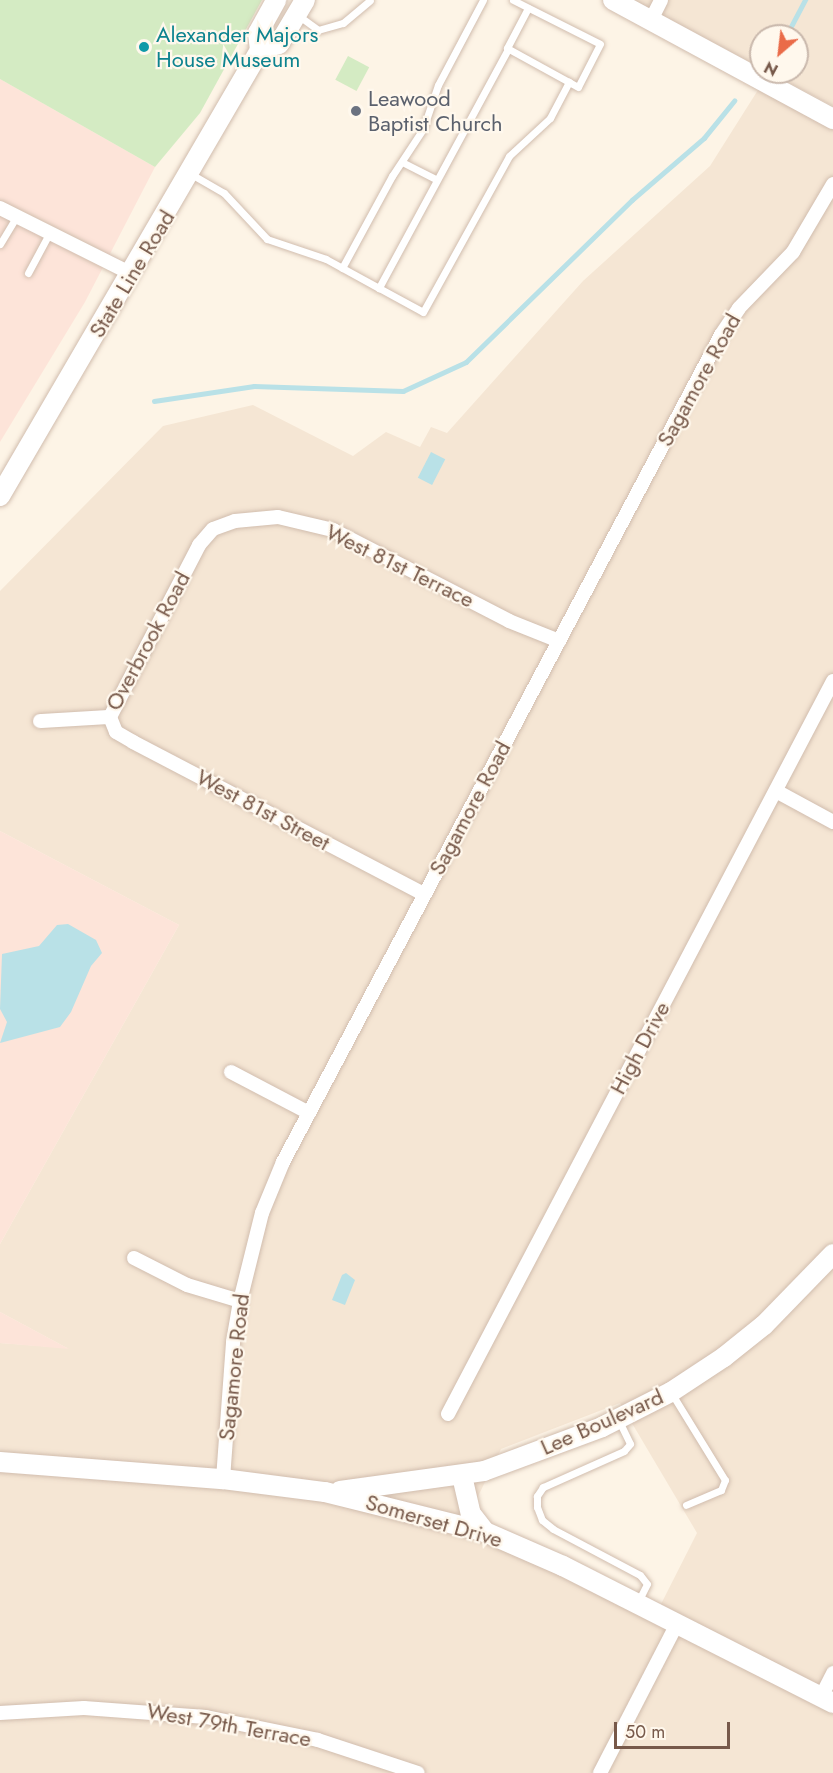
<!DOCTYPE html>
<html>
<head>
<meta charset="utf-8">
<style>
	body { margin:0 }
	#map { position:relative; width:833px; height:1773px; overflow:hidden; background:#fdf4e6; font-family:Jost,sans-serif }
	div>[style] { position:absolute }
	.residential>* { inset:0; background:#f5e6d4 }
	.commercial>* { inset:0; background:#fde4d9 }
	.green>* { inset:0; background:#d4ebc3; transform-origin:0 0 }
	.water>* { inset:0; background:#b9e1e7; transform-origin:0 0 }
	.stream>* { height:4.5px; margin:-2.25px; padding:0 2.25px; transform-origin:2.25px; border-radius:2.25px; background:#b9e1e7 }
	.roads { filter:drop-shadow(0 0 2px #d1bdae) drop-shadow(0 0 2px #d1bdae) }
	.lane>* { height:7px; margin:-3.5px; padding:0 3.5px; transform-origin:3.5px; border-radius:3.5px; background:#fff }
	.street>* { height:14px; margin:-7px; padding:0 7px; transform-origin:7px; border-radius:7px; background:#fff }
	.secondary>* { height:20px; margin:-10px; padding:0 10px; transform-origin:10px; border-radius:10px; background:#fff }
	.dots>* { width:16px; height:16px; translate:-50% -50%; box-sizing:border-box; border:3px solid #fff8ed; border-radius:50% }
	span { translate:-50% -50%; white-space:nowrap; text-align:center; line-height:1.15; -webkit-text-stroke:4.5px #fff8ed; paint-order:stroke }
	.culture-label { font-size:22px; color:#0d838f }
	.left { translate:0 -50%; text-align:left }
	.worship-label { font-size:22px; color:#5b616d }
	.street-label { font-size:22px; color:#77594a }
	.north { position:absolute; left:749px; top:24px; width:60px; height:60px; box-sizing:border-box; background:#fff8ed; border:2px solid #c9b8ac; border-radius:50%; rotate:208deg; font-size:16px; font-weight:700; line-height:24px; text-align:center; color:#77594a }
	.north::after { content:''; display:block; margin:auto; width:21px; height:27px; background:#ea6b48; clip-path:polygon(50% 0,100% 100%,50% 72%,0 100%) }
	.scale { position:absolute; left:614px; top:1722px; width:116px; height:27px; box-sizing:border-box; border:3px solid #77594a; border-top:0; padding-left:8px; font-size:18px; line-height:21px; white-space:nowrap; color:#77594a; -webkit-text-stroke:4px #fff8ed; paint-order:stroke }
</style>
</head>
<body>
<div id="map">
	<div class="residential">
		<div style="clip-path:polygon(634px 0,833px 0,833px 106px,769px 72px,797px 72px,797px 36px,761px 36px,761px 68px)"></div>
		<div style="clip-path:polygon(evenodd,758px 90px,833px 130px,833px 1773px,0 1773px,0 1343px,67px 1348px,0 1312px,0 1244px,179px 925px,0 831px,0 591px,163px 426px,253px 405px,353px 456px,386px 432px,420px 447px,431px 427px,447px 433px,583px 281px,710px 166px,758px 90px,620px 1403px,697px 1533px,656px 1614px,467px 1519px,501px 1449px,620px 1403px)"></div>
	</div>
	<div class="commercial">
		<div style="clip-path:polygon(0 79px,155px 167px,85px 302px,0 442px)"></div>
		<div style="clip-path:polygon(0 831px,179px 925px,0 1244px)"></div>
		<div style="clip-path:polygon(0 1312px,69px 1349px,0 1343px)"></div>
	</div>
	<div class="green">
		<div style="clip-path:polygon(0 0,262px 0,200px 113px,155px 167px,0 79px)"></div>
		<div style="left:348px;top:56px;width:24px;height:27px;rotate:28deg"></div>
	</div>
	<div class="water">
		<div style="left:431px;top:452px;width:16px;height:29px;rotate:27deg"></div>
		<div style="clip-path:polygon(68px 924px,96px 940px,102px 953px,91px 966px,71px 1012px,60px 1027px,0 1043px,7px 1022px,0 1009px,2px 954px,39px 946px,57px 925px)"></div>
		<div style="clip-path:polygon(346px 1273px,355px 1280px,345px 1305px,332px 1300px,342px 1275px)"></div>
	</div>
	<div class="stream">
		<div style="left:786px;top:36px;width:41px;rotate:-62.2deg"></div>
		<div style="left:154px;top:401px;width:101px;rotate:-8.5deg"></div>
		<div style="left:254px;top:386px;width:149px;rotate:1.9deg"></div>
		<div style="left:403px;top:391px;width:69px;rotate:-24.7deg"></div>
		<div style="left:466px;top:362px;width:232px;rotate:-44.3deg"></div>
		<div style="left:632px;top:200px;width:95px;rotate:-40.7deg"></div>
		<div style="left:704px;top:138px;width:48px;rotate:-51deg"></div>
	</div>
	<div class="roads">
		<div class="lane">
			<div style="left:513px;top:0;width:97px;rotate:26.8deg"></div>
			<div style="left:600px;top:44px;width:48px;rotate:117.1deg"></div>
			<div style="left:578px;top:87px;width:81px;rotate:-151.2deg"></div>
			<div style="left:507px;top:48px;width:45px;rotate:-62.3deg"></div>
			<div style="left:299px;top:16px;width:24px;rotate:36deg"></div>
			<div style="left:318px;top:30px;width:26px;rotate:-16deg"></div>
			<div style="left:343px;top:23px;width:35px;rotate:-40deg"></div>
			<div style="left:508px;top:49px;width:272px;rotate:118.4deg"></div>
			<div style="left:379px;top:288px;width:50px;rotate:28.6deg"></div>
			<div style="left:423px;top:312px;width:178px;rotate:-61.1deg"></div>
			<div style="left:509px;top:156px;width:56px;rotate:-42.8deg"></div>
			<div style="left:550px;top:118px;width:41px;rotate:-62.2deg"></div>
			<div style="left:402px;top:162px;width:39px;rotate:27deg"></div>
			<div style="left:191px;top:174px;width:38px;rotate:30deg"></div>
			<div style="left:224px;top:193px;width:63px;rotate:46.9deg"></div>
			<div style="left:267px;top:239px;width:62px;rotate:18.7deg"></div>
			<div style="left:326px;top:259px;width:60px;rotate:28.7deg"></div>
			<div style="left:0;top:244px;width:33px;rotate:-59deg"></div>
			<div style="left:342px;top:268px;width:105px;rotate:-61.5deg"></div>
			<div style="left:392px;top:176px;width:56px;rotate:-56.6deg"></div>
			<div style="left:423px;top:129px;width:46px;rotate:-71.2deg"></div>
			<div style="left:438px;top:85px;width:96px;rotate:-62.1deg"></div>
			<div style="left:28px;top:273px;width:47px;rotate:-61.8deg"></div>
			<div style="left:672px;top:1394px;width:101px;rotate:58.4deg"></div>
			<div style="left:725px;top:1480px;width:11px;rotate:112deg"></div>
			<div style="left:721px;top:1490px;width:38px;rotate:157deg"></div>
			<div style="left:619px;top:1421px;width:25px;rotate:64deg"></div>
			<div style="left:630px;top:1444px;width:9px;rotate:131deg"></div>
			<div style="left:624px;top:1451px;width:89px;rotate:156deg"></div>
			<div style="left:543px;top:1487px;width:11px;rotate:124deg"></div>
			<div style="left:537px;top:1496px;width:11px;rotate:90deg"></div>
			<div style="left:537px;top:1507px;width:14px;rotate:69deg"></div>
			<div style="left:542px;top:1520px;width:14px;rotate:39deg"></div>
			<div style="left:553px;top:1529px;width:98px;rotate:27.9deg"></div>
			<div style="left:640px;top:1575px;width:11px;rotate:52deg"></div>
			<div style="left:647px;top:1584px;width:20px;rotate:117deg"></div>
		</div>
		<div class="street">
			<div style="left:651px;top:20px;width:22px;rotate:-63deg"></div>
			<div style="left:0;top:208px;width:148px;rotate:26.6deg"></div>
			<div style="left:110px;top:717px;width:194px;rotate:-62.6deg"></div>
			<div style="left:199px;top:545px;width:21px;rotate:-49deg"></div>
			<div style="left:213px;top:529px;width:23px;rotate:-20deg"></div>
			<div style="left:235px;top:521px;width:43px;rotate:-5.3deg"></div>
			<div style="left:278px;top:517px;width:57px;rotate:13.3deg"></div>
			<div style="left:333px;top:530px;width:198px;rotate:27.3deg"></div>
			<div style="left:509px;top:621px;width:54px;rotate:21.8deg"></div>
			<div style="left:110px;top:717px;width:16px;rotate:68deg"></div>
			<div style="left:116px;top:732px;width:20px;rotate:30deg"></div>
			<div style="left:133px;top:742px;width:328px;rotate:27.6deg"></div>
			<div style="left:40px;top:721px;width:70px;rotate:-3.3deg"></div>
			<div style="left:776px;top:791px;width:65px;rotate:28.5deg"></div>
			<div style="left:231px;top:1072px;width:88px;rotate:27.7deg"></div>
			<div style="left:134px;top:1258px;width:59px;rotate:27deg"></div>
			<div style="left:187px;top:1285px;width:55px;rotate:16.8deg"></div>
			<div style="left:448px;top:1414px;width:828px;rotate:-62.29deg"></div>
			<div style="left:223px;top:1479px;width:137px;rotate:-85.8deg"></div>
			<div style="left:233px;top:1342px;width:42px;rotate:-80.3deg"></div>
			<div style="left:240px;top:1301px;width:91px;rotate:-76deg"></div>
			<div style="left:262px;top:1213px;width:55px;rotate:-67.6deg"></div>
			<div style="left:283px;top:1162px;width:936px;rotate:-62.09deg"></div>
			<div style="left:721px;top:335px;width:32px;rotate:-56deg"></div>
			<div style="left:739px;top:308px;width:78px;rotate:-46deg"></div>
			<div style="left:793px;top:252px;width:79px;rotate:-59.5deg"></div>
			<div style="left:821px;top:1697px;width:27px;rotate:-63deg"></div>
			<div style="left:0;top:1713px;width:84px;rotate:-3.4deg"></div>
			<div style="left:84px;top:1708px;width:122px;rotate:4.2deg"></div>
			<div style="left:206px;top:1717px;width:114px;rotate:11.6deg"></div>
			<div style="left:318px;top:1740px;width:105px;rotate:18.3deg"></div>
			<div style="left:600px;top:1773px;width:165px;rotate:-62.7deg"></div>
		</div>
		<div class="secondary">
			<div style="left:613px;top:0;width:250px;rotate:28.4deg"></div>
			<div style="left:260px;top:50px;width:20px;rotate:-18deg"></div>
			<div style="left:279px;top:44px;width:51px;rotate:-59.4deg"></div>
			<div style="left:0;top:496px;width:516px;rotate:-59.76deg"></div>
			<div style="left:260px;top:50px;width:17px;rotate:-97deg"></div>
			<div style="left:258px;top:33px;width:38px;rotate:-61deg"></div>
			<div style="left:0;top:1462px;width:224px;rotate:4.4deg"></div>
			<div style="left:223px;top:1479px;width:103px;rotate:7.3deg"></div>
			<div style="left:325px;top:1492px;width:165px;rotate:14deg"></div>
			<div style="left:485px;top:1532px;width:85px;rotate:23.6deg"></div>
			<div style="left:563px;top:1566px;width:303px;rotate:26.9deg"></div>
			<div style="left:462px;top:1476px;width:39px;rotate:77deg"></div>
			<div style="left:471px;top:1514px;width:23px;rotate:52deg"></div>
			<div style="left:340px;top:1491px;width:145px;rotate:-7.9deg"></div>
			<div style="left:484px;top:1471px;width:126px;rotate:-20.4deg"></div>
			<div style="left:602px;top:1427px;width:77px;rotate:-26.9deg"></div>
			<div style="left:671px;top:1392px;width:64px;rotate:-33.4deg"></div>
			<div style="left:724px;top:1357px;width:51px;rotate:-38.7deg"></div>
			<div style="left:764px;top:1325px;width:99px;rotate:-45.8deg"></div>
		</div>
	</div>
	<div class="dots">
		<div style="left:144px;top:47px;background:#0f9aa8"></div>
		<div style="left:356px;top:111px;background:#6b7280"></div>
	</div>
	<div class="culture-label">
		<span class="left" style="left:156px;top:47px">Alexander Majors<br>House Museum</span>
	</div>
	<div class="worship-label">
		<span class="left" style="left:368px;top:111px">Leawood<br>Baptist Church</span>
	</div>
	<div class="street-label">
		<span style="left:132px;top:274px;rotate:-59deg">State Line Road</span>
		<span style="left:699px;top:380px;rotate:-61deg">Sagamore Road</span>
		<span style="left:400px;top:566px;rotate:26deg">West 81st Terrace</span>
		<span style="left:148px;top:641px;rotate:-62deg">Overbrook Road</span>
		<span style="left:470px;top:808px;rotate:-62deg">Sagamore Road</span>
		<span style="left:263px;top:810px;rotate:28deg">West 81st Street</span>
		<span style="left:640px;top:1048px;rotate:-62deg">High Drive</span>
		<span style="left:234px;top:1367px;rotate:-84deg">Sagamore Road</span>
		<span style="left:602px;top:1422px;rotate:-24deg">Lee Boulevard</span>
		<span style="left:434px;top:1521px;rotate:16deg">Somerset Drive</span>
		<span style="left:229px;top:1725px;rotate:10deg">West 79th Terrace</span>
	</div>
	<div class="north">N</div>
	<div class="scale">50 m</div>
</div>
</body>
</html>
